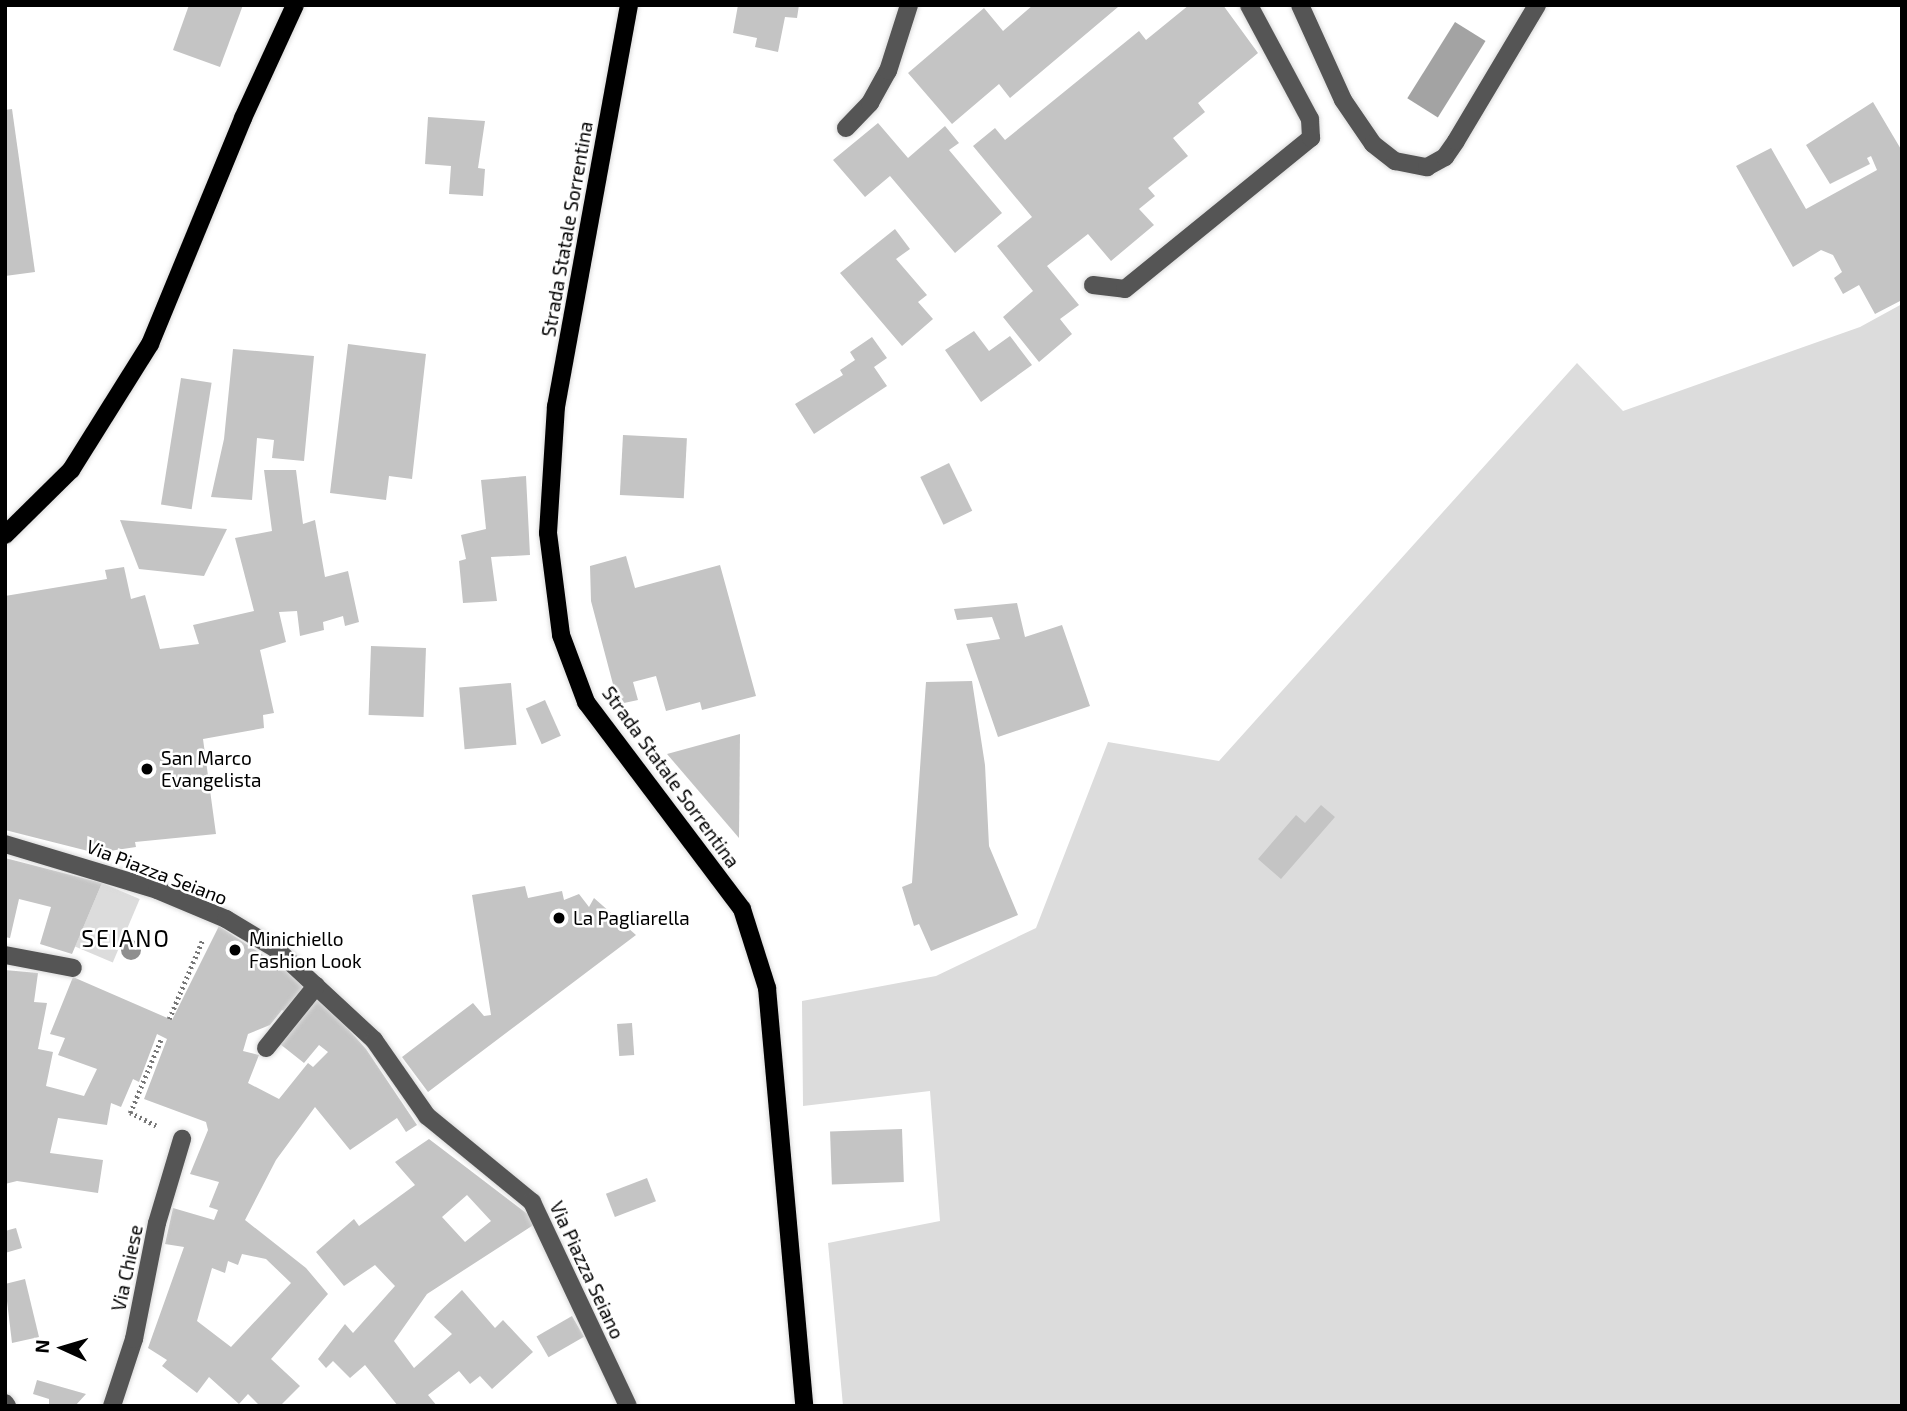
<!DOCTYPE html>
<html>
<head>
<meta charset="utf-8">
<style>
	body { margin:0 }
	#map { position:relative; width:1907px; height:1411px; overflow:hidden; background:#fff; font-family:"Exo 2",sans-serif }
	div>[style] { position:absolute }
	.green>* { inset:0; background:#dcdcdc; transform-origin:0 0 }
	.water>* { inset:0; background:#a3a3a3; transform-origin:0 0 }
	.building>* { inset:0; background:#c4c4c4; transform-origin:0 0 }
	.path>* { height:4.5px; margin-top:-2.25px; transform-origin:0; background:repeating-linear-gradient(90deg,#777 0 2px,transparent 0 5.5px) }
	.roads { filter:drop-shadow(0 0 2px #dbdbdb) drop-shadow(0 0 2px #dbdbdb) }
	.minor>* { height:18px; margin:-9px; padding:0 9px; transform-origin:9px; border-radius:9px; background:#555 }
	.major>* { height:18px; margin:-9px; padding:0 9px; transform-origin:9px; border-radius:9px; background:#000 }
	.trees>* { width:20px; height:20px; margin:-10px; border-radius:50%; background:#8f8f8f }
	.dots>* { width:19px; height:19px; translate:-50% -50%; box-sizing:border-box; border:4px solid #fff; border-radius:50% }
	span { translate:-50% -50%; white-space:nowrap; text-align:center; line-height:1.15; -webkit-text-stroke:5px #fff; paint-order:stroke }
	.street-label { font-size:19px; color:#000 }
	.poi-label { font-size:19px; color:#000 }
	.left { translate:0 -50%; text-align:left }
	.quarter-label { font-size:23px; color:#000; letter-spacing:2px }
	.frame { position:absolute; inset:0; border:7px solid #000; pointer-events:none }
	.north { position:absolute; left:28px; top:1313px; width:70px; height:70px; -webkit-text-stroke:5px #fff; paint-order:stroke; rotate:274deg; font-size:19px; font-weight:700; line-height:28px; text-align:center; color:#000 }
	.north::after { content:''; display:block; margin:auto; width:24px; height:32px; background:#000; clip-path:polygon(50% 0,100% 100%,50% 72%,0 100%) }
</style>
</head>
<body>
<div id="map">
	<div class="green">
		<div style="clip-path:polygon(1902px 304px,1902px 1406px,843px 1406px,828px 1243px,940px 1221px,930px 1091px,803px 1106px,802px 1001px,936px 976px,1036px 928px,1108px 742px,1219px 761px,1577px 363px,1623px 411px,1860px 327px)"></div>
		<div style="left:102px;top:883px;width:41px;height:69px;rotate:23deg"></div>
	</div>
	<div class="water">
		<div style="left:1455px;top:22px;width:36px;height:90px;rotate:32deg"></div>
	</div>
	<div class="building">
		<div style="clip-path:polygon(189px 5px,243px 5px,220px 67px,173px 50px)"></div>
		<div style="clip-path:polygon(738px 5px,799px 5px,797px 18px,785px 17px,778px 52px,755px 47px,757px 38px,733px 33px)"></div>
		<div style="clip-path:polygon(1033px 5px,1118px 7px,1010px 98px,999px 84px,952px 124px,908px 73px,984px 8px,1003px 31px)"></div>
		<div style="clip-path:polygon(1189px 5px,1223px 5px,1258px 53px,1198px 103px,1205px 112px,1173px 138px,1188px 156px,1148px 188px,1155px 196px,1139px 209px,1154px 225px,1111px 261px,1088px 234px,1047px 266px,1079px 305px,1060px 319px,1072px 334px,1039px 362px,1003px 317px,1033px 291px,997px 246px,1032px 217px,973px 146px,995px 128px,1005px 140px,1139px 31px,1146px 40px)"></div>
		<div style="clip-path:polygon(1873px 102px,1902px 151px,1902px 300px,1875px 314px,1859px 285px,1843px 294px,1834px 278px,1842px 272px,1833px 255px,1821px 250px,1793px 267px,1736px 166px,1771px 148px,1806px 209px,1877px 170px,1871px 156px,1867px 158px,1870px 164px,1830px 184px,1806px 145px)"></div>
		<div style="clip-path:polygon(12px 109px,35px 272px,5px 276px,5px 110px)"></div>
		<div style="clip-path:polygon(428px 117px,485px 121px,478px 168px,485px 169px,483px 196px,449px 194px,451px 166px,425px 164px)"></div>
		<div style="clip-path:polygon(878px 123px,908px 158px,945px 126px,959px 143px,949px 150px,1002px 213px,955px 253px,890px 176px,865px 197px,833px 160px)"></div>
		<div style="clip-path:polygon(895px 229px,910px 249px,896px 259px,927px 295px,918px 302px,933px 319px,902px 346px,840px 273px)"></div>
		<div style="clip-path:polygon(974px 331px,989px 351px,1010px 336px,1032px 365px,981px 402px,945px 350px)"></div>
		<div style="clip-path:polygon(872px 337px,887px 358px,874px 367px,887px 386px,814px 434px,795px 404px,843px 375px,840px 370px,855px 360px,850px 352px)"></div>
		<div style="clip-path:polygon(348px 344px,426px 354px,412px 479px,389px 476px,386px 500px,330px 493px)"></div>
		<div style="clip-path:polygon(233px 349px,314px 356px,304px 461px,272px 458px,274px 440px,257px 438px,252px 500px,211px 497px,224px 439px)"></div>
		<div style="left:181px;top:378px;width:31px;height:128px;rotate:9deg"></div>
		<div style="left:623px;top:435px;width:64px;height:60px;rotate:3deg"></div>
		<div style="left:949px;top:463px;width:53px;height:32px;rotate:64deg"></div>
		<div style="clip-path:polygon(264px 470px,296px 470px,303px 524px,315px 520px,325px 577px,348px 571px,359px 622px,345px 626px,343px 616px,323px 622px,324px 630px,300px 636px,297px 611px,279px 612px,286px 642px,260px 650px,274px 713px,263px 715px,264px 728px,203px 739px,216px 834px,135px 842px,136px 847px,96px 853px,5px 830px,5px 596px,107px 579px,105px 570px,124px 567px,131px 599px,145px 595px,160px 649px,199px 644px,193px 625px,254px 611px,235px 538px,272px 531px)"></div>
		<div style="clip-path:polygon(526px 476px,530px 555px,491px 557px,497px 601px,463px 603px,459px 561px,466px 559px,461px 535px,486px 529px,481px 480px)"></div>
		<div style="clip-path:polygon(120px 520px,227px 529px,204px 576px,139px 569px)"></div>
		<div style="clip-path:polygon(626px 556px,635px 588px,720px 565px,756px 696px,702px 710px,700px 702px,666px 711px,656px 676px,633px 682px,638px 700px,624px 703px,614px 688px,591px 601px,590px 566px)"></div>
		<div style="clip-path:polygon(1017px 603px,1025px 637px,1062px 625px,1090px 706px,998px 737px,966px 644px,1000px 639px,992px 617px,957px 620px,954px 609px)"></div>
		<div style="left:371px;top:646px;width:55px;height:69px;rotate:2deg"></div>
		<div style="clip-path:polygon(972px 681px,985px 765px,989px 846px,1018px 915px,931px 951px,919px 924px,914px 926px,902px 887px,912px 883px,926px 682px)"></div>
		<div style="left:511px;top:683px;width:62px;height:52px;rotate:85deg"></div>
		<div style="left:545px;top:700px;width:39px;height:21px;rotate:66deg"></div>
		<div style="clip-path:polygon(740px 734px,739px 838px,667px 754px)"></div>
		<div style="clip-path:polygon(1321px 805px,1335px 817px,1281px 879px,1258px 859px,1296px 815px,1305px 823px)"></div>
		<div style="clip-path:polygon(5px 858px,102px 883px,72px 954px,40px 944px,51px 907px,19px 899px,10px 938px,5px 937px)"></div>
		<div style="clip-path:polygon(525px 886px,528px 898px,562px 891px,564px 900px,579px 894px,589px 907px,594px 898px,636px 935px,428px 1092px,402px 1057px,473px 1003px,484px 1016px,491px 1015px,472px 895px)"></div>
		<div style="clip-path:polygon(evenodd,219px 926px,307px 984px,286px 1012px,282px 1010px,270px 1025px,248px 1034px,243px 1051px,259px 1055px,248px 1083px,279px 1099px,308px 1063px,313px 1067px,328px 1052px,319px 1045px,304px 1063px,280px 1044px,318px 995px,366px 1049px,417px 1125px,406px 1132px,397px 1118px,350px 1150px,315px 1107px,276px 1160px,245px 1220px,306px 1268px,328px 1294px,271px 1359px,300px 1386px,280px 1406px,260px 1406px,248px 1394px,239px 1404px,209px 1377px,197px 1393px,162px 1366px,167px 1360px,148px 1348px,184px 1247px,165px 1244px,173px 1208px,214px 1220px,218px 1210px,209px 1207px,219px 1182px,190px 1174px,208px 1130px,206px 1122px,144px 1099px,167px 1039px,157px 1034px,139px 1082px,133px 1079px,121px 1107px,111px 1103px,107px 1125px,58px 1118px,50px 1153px,103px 1160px,98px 1193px,17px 1181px,5px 1184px,5px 970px,38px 973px,34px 1002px,47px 1003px,38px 1049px,53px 1052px,46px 1086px,84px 1096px,97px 1069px,58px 1055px,65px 1038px,50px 1034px,73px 977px,172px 1020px,219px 926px,242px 1254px,266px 1259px,291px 1283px,231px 1347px,197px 1321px,212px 1268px,225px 1273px,228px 1261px,238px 1265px,242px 1254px)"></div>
		<div style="left:632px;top:1023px;width:32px;height:15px;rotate:86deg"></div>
		<div style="left:902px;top:1129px;width:53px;height:72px;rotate:88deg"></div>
		<div style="clip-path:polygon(evenodd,429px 1139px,538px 1222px,427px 1294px,394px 1341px,414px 1368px,452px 1334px,434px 1317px,462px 1290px,495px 1328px,503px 1320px,533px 1352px,492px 1389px,480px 1376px,470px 1384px,459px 1371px,428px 1395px,437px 1406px,398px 1406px,365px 1365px,350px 1378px,333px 1361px,326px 1368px,318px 1359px,345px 1324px,353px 1333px,395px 1286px,375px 1265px,344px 1286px,316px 1252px,354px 1219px,359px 1226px,415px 1185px,395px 1162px,429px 1139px,467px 1195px,491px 1221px,465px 1242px,442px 1217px,467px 1195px)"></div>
		<div style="left:647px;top:1178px;width:25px;height:44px;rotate:69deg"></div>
		<div style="clip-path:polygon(16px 1228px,22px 1248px,5px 1253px,5px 1231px)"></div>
		<div style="clip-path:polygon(25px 1279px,39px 1337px,12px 1343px,5px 1284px)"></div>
		<div style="left:572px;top:1316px;width:24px;height:41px;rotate:60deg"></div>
		<div style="clip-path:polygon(37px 1380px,86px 1394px,75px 1406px,49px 1406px,49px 1399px,33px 1394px)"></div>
	</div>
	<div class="path">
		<div style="left:169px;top:1019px;width:87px;rotate:-67deg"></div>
		<div style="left:156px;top:1126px;width:29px;rotate:-153deg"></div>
		<div style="left:130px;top:1113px;width:82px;rotate:-67.2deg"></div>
	</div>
	<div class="roads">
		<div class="minor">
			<div style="left:1300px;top:5px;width:104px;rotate:65.6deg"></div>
			<div style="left:1343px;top:100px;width:53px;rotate:55.7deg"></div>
			<div style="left:1373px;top:144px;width:28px;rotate:38deg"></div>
			<div style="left:1395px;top:161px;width:33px;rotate:11deg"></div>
			<div style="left:1427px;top:167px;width:21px;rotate:-29deg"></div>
			<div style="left:1445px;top:157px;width:19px;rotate:-55deg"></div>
			<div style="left:1456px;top:141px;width:158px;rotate:-59.2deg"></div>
			<div style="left:846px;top:128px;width:35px;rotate:-46deg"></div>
			<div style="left:870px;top:103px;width:37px;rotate:-61deg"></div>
			<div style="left:888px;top:71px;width:69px;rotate:-72.3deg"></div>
			<div style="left:1093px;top:285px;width:32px;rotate:7deg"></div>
			<div style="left:1125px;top:289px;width:240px;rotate:-39.1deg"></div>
			<div style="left:1311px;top:138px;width:19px;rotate:-93deg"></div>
			<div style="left:1310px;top:119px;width:129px;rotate:-118.2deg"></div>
			<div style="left:5px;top:844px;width:159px;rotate:16.8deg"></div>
			<div style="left:157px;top:890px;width:75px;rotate:22.8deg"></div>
			<div style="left:226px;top:919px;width:58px;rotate:31deg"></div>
			<div style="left:276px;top:949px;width:134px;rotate:42.9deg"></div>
			<div style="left:374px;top:1040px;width:93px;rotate:55.1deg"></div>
			<div style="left:427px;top:1116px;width:136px;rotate:39.3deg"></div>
			<div style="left:532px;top:1202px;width:225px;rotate:64.8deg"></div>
			<div style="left:5px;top:955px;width:69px;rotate:10.8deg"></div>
			<div style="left:266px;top:1048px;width:80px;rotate:-51.1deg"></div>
			<div style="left:5px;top:1403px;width:4px;rotate:56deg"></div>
			<div style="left:112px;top:1406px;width:71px;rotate:-71.8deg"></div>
			<div style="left:134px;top:1339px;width:118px;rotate:-78.8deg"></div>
			<div style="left:157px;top:1223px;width:88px;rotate:-73.4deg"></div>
		</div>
		<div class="major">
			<div style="left:629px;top:5px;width:408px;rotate:100.3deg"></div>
			<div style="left:556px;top:406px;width:127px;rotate:93.6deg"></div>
			<div style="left:548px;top:533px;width:103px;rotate:82.7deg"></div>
			<div style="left:561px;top:635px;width:72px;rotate:69.5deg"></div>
			<div style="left:586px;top:702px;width:259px;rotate:53deg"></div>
			<div style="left:742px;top:909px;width:83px;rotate:72.4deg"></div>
			<div style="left:767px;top:988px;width:420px;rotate:84.9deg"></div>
			<div style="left:5px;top:535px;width:93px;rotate:-44.6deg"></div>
			<div style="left:71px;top:470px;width:149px;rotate:-57.9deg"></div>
			<div style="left:150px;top:344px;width:244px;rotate:-67.6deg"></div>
			<div style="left:243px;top:118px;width:124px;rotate:-65.3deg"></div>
		</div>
	</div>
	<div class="trees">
		<div style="left:131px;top:950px"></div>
	</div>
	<div class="dots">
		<div style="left:147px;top:769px;background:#000"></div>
		<div style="left:559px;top:918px;background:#000"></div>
		<div style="left:235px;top:950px;background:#000"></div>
	</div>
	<div class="street-label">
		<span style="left:567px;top:229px;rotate:-80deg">Strada Statale Sorrentina</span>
		<span style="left:671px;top:777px;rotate:54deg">Strada Statale Sorrentina</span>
		<span style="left:157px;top:872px;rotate:21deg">Via Piazza Seiano</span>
		<span style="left:127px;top:1268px;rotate:-78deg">Via Chiese</span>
		<span style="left:587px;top:1270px;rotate:65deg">Via Piazza Seiano</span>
	</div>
	<div class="poi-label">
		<span class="left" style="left:161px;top:769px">San Marco<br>Evangelista</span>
		<span class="left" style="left:573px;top:918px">La Pagliarella</span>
		<span class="left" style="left:249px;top:950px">Minichiello<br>Fashion Look</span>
	</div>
	<div class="quarter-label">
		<span style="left:126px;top:938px">SEIANO</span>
	</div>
	<div class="frame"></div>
	<div class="north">N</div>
</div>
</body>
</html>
